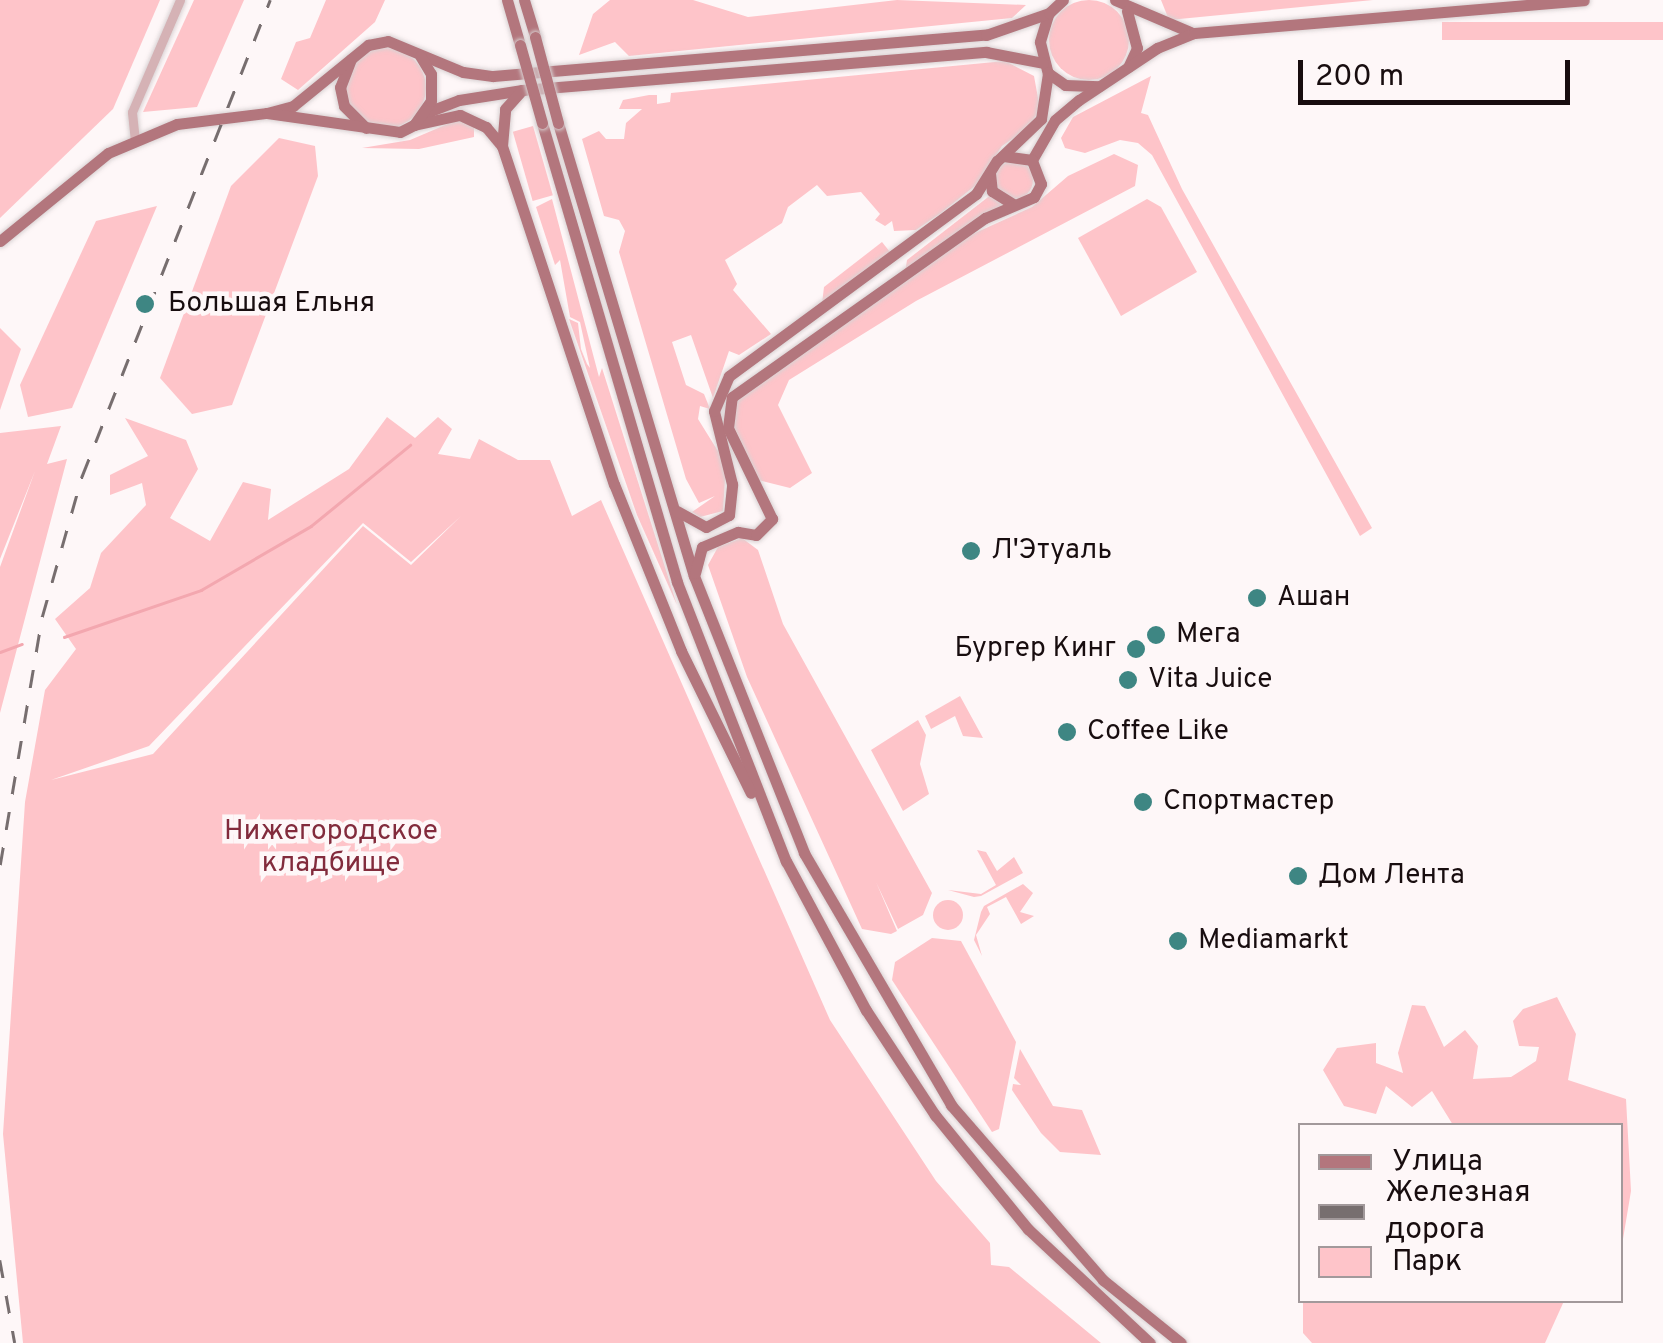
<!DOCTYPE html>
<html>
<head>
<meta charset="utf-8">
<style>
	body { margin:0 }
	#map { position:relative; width:1663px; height:1343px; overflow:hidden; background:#fef7f8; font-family:Overpass,sans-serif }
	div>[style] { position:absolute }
	.green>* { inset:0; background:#fec4c9; transform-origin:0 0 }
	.round { border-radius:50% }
	.stream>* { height:2.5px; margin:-1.25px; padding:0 1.25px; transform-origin:1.25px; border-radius:1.25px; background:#f3a7af }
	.roads { filter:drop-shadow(0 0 2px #d9d2d3) drop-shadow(0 0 2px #d9d2d3) }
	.minor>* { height:9px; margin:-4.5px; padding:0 4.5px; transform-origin:4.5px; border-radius:4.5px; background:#d5b2b5 }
	.major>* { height:11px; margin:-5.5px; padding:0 5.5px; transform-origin:5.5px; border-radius:5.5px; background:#b3767d }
	.rail>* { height:2.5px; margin-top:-1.25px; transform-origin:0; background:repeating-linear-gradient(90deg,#776e6f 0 18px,transparent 0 36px) }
	.bridges { filter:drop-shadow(0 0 2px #d9d2d3) drop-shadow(0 0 2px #d9d2d3) }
	.major-bridge>* { height:11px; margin:-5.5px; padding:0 5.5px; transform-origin:5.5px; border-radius:5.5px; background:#b3767d }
	.dots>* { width:28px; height:28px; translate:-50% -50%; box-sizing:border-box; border:5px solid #fef7f8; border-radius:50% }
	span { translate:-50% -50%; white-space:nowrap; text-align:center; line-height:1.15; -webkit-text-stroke:9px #fef7f8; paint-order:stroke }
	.poi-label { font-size:28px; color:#180d0f }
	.left { translate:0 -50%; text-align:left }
	.right { translate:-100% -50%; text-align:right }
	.park-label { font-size:28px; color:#822b3c }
	.legend { position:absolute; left:1298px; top:1123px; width:325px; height:180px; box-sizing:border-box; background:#fef7f8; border:2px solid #a2999b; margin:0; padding:12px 18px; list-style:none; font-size:30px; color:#180d0f }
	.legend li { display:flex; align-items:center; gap:20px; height:50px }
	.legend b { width:50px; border:2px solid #a2999b }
	.scale { position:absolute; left:1298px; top:60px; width:272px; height:45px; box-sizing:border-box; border:5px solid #180d0f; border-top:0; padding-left:12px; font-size:30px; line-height:35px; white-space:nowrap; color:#180d0f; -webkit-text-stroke:8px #fef7f8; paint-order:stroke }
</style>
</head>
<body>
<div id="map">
	<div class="green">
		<div class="round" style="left:1049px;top:0;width:80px;height:80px"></div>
		<div style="clip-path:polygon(0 0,160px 0,113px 109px,0 218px)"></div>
		<div style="clip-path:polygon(194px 0,244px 0,197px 107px,143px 112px)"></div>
		<div style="clip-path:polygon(326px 0,385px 0,375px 22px,298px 90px,281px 79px,296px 42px,310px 38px)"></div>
		<div style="clip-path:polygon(610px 0,693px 0,748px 17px,897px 0,1026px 5px,1012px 18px,629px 56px,615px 42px,579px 55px,593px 14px)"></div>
		<div style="clip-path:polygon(1161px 0,1373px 0,1169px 20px)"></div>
		<div style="left:1663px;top:22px;width:18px;height:221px;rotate:90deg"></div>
		<div class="round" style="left:346px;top:48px;width:80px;height:80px"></div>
		<div style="clip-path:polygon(1005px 61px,1034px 76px,1040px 109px,1027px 129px,1002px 146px,976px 185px,941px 213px,916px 230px,894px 231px,892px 221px,885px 226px,875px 220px,880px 214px,861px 192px,827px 196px,817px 185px,788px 207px,782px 223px,725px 260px,737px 284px,733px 290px,771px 334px,739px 355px,729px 351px,713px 398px,691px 335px,672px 342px,686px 385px,704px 394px,710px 409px,700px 406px,698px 419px,726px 464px,723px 511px,700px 517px,692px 512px,715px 496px,699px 503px,686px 479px,619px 252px,625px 231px,619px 220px,604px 216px,582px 139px,599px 131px,606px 139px,624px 139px,626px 123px,642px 109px,619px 109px,623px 100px,649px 95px,657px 95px,657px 104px,670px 102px,671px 93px)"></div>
		<div style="clip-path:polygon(1151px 76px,1141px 113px,1148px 115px,1182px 189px,1372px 528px,1360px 536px,1152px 155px,1138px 143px,1120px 140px,1085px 153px,1065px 148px,1061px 138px,1073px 117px)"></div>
		<div style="clip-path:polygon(457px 120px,474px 126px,474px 137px,419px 149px,362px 148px,410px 140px)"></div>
		<div style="left:533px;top:126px;width:72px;height:21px;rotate:74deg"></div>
		<div style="clip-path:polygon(279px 138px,315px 146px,318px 176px,232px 405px,192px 414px,160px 378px,231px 186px)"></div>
		<div style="clip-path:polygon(1114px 154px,1138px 165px,1135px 186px,916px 301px,789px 380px,778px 405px,812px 473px,790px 488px,758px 480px,732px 434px,733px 400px,964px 238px,1032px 207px,1068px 176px)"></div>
		<div class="round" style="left:995px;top:161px;width:38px;height:38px"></div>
		<div style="clip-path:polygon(992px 194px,1002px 206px,905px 273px,907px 260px)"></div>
		<div style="clip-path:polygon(552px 199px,599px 377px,602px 368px,677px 605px,637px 515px,569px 319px,578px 323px,581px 349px,587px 364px,590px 368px,580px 322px,570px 317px,560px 260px,555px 265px,536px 207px)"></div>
		<div style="clip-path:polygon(1147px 199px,1161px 207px,1197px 272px,1121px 316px,1078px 238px)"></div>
		<div style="clip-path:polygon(157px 206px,72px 408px,28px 417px,20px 385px,96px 221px)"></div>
		<div style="clip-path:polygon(882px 242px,890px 252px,822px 304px,824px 287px)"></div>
		<div style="clip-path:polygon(0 328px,21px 349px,0 410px)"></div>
		<div style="clip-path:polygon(evenodd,387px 417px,415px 438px,438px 417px,452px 429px,438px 454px,470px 459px,479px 439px,518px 460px,550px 460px,572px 516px,601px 500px,830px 1020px,936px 1181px,990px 1243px,991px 1265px,1009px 1267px,1101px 1343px,23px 1343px,3px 1134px,25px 802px,45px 690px,76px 649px,55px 619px,90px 588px,101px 553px,146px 505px,142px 483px,110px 495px,110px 475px,148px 456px,125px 418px,186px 440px,198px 469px,170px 518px,210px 541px,243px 482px,271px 489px,268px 520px,349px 469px,387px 417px,461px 516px,411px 565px,363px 526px,153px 754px,51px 780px,149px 746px,363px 523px,411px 562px,461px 516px)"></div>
		<div style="clip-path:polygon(61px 426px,47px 464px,67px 459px,0 713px,0 567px,35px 471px,0 559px,0 433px)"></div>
		<div style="clip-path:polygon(742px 538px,758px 550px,783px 624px,932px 893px,923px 915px,898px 929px,876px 882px,897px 931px,891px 934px,862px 929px,747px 677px,708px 565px,718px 547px)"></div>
		<div style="clip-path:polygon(960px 696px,983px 738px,963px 736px,955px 716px,931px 729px,925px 716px)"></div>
		<div style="clip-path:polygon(918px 720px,926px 735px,920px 764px,929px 794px,903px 811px,871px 750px)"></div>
		<div style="clip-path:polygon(977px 850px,986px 852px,997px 871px,1014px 857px,1023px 873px,981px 896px,974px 897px,948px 890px,981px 894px,996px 885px)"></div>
		<div style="clip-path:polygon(1023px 884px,1033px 893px,1020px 912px,1034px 916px,1021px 924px,1006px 897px,987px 907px,990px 914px,976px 935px,982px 956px,974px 940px,981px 912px,984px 906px)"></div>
		<div class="round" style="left:933px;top:900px;width:30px;height:30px"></div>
		<div style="clip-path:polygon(932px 938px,961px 941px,1016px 1042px,999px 1129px,992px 1132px,892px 980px,895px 962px)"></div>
		<div style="clip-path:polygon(1557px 997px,1576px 1034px,1568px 1080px,1626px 1099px,1631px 1191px,1621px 1251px,1620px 1126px,1453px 1125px,1432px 1091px,1412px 1107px,1386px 1086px,1376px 1114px,1344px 1106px,1323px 1070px,1337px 1048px,1376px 1043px,1376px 1063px,1403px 1073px,1398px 1053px,1412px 1005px,1425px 1006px,1444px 1047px,1465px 1030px,1478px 1046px,1473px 1079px,1511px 1077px,1536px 1061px,1539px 1047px,1519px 1046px,1513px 1021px,1523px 1009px)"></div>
		<div style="clip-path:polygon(1020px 1049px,1053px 1106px,1082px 1110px,1101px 1155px,1060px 1152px,1041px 1133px,1012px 1090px,1013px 1084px,1021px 1085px,1014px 1078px)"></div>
		<div style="clip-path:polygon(1303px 1301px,1303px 1300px,1564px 1301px,1545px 1343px,1312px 1343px,1303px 1333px)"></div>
	</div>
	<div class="stream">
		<div style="left:64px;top:637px;width:145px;rotate:-18.9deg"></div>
		<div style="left:201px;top:590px;width:127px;rotate:-30.2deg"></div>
		<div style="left:311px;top:526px;width:128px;rotate:-39.3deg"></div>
		<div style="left:0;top:652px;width:23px;rotate:-20deg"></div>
	</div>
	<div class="roads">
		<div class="minor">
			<div style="left:135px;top:141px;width:29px;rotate:-96deg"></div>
			<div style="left:132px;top:112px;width:122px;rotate:-66.8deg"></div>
		</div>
		<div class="major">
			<div style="left:507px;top:0;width:47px;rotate:73.9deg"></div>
			<div style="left:524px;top:0;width:39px;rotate:73deg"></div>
			<div style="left:1115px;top:0;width:82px;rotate:23.1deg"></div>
			<div style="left:1127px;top:11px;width:38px;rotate:75deg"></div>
			<div style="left:1137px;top:48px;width:21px;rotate:115deg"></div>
			<div style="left:1048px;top:15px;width:28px;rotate:107deg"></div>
			<div style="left:1040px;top:42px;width:32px;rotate:76deg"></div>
			<div style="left:1048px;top:73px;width:21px;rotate:35deg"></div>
			<div style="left:1065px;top:85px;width:34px;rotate:2deg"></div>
			<div style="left:351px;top:59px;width:30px;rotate:111deg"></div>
			<div style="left:340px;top:87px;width:19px;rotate:78deg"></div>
			<div style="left:344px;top:106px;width:31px;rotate:45deg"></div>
			<div style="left:267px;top:113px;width:27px;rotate:-15deg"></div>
			<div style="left:293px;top:106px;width:97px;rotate:-39.1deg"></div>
			<div style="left:368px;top:45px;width:20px;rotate:-11deg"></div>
			<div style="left:388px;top:41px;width:81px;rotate:22.5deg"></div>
			<div style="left:463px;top:72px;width:30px;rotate:8deg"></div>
			<div style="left:493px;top:76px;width:495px;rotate:-4.8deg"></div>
			<div style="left:986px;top:35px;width:67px;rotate:-19.2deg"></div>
			<div style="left:1049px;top:13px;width:19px;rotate:-43deg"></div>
			<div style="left:425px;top:113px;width:36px;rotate:-21deg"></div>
			<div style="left:459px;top:100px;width:64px;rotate:-9deg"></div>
			<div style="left:522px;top:90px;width:466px;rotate:-4.7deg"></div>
			<div style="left:986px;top:52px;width:58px;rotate:10.9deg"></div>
			<div style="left:542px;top:123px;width:478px;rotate:73.6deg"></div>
			<div style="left:677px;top:582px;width:300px;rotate:68.7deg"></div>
			<div style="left:786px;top:861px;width:169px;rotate:61.8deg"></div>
			<div style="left:866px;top:1010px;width:126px;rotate:56.7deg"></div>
			<div style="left:935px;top:1115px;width:147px;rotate:50.8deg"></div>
			<div style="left:1028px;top:1229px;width:167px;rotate:43.1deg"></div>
			<div style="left:558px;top:123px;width:473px;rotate:73.3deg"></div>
			<div style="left:694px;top:576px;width:298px;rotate:68.3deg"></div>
			<div style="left:804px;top:853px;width:292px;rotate:59.7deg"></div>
			<div style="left:951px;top:1105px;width:232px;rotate:49deg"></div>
			<div style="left:1103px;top:1280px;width:100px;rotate:38.9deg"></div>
			<div style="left:414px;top:125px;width:47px;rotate:-12.3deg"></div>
			<div style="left:460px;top:115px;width:29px;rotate:25deg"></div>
			<div style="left:486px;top:127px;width:25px;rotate:50deg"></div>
			<div style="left:502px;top:146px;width:356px;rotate:71.7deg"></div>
			<div style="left:614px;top:484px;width:180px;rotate:68.1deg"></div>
			<div style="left:681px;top:651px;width:158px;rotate:63.8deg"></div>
			<div style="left:502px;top:146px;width:37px;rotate:-85deg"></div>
			<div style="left:505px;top:109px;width:25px;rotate:-48deg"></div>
			<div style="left:1032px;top:160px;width:46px;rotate:-60.1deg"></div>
			<div style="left:1055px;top:120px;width:31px;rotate:-40deg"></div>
			<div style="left:1079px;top:100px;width:94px;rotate:-33.7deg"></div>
			<div style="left:1157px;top:48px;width:40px;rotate:-22deg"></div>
			<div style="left:1194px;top:33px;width:391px;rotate:-4.8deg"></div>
			<div style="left:990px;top:173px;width:18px;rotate:84deg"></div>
			<div style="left:992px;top:191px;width:26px;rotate:32deg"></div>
			<div style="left:0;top:241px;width:139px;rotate:-39.2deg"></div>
			<div style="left:108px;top:153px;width:75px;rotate:-22.8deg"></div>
			<div style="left:177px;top:124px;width:91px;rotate:-7deg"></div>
			<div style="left:267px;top:113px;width:134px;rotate:8.1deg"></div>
			<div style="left:400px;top:132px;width:16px;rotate:-27deg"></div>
			<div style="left:414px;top:125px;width:29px;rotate:-55deg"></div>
			<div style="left:431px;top:101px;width:27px;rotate:-90deg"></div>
			<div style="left:431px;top:74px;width:21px;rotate:-121deg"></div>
			<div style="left:677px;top:511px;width:33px;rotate:29deg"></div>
			<div style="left:706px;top:527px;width:26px;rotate:-28deg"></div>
			<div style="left:729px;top:515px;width:31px;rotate:-84deg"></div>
			<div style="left:732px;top:484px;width:75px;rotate:-103.9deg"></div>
			<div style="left:714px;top:411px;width:38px;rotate:-67deg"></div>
			<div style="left:729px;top:376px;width:307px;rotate:-36.4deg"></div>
			<div style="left:976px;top:194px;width:39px;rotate:-58deg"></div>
			<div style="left:997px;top:161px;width:61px;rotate:-43.7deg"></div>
			<div style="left:1041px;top:119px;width:47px;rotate:-81.3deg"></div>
			<div style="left:695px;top:573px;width:27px;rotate:-75deg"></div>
			<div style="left:702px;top:547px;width:39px;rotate:-23deg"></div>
			<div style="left:738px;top:532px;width:18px;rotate:9deg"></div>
			<div style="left:756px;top:535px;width:23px;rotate:-45deg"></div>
			<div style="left:772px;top:519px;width:101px;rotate:-115.8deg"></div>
			<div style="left:728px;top:428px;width:31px;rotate:-83deg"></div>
			<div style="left:732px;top:397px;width:310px;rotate:-35.3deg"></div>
			<div style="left:985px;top:218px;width:53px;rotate:-23.2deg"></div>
			<div style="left:1034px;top:197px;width:15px;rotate:-62deg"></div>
			<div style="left:1041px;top:184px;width:26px;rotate:-111deg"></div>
			<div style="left:1032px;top:160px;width:29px;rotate:-172deg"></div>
		</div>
	</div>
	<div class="rail">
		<div style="left:0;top:865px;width:252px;rotate:-80.4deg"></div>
		<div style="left:42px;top:617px;width:147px;rotate:-74.2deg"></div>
		<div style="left:82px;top:476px;width:512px;rotate:-68.45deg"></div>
		<div style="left:0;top:1260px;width:84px;rotate:79.8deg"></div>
	</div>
	<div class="bridges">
		<div class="major-bridge">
			<div style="left:535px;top:37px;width:89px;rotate:75deg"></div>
			<div style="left:520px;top:45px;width:81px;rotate:74.2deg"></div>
		</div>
	</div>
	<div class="dots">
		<div style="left:145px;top:304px;background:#3e8683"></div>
		<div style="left:971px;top:551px;background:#3e8683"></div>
		<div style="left:1257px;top:598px;background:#3e8683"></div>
		<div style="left:1156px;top:635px;background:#3e8683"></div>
		<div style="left:1136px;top:649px;background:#3e8683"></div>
		<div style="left:1128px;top:680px;background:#3e8683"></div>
		<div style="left:1067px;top:732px;background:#3e8683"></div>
		<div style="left:1143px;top:802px;background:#3e8683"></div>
		<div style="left:1298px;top:876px;background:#3e8683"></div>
		<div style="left:1178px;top:941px;background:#3e8683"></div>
	</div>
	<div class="poi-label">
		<span class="left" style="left:168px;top:304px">Большая Ельня</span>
		<span class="left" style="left:991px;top:551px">Л'Этуаль</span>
		<span class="left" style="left:1277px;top:598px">Ашан</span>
		<span class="left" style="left:1176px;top:635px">Мега</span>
		<span class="right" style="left:1116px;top:649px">Бургер Кинг</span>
		<span class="left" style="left:1148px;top:680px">Vita Juice</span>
		<span class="left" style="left:1087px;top:732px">Coffee Like</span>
		<span class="left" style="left:1163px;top:802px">Спортмастер</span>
		<span class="left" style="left:1318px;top:876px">Дом Лента</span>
		<span class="left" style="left:1198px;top:941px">Mediamarkt</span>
	</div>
	<div class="park-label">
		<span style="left:331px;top:848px">Нижегородское<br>кладбище</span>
	</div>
	<ul class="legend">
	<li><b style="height:12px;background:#b3767d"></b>Улица</li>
	<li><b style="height:12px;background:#776e6f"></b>Железная дорога</li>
	<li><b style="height:28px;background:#fec4c9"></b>Парк</li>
	</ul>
	<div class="scale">200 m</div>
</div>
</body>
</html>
